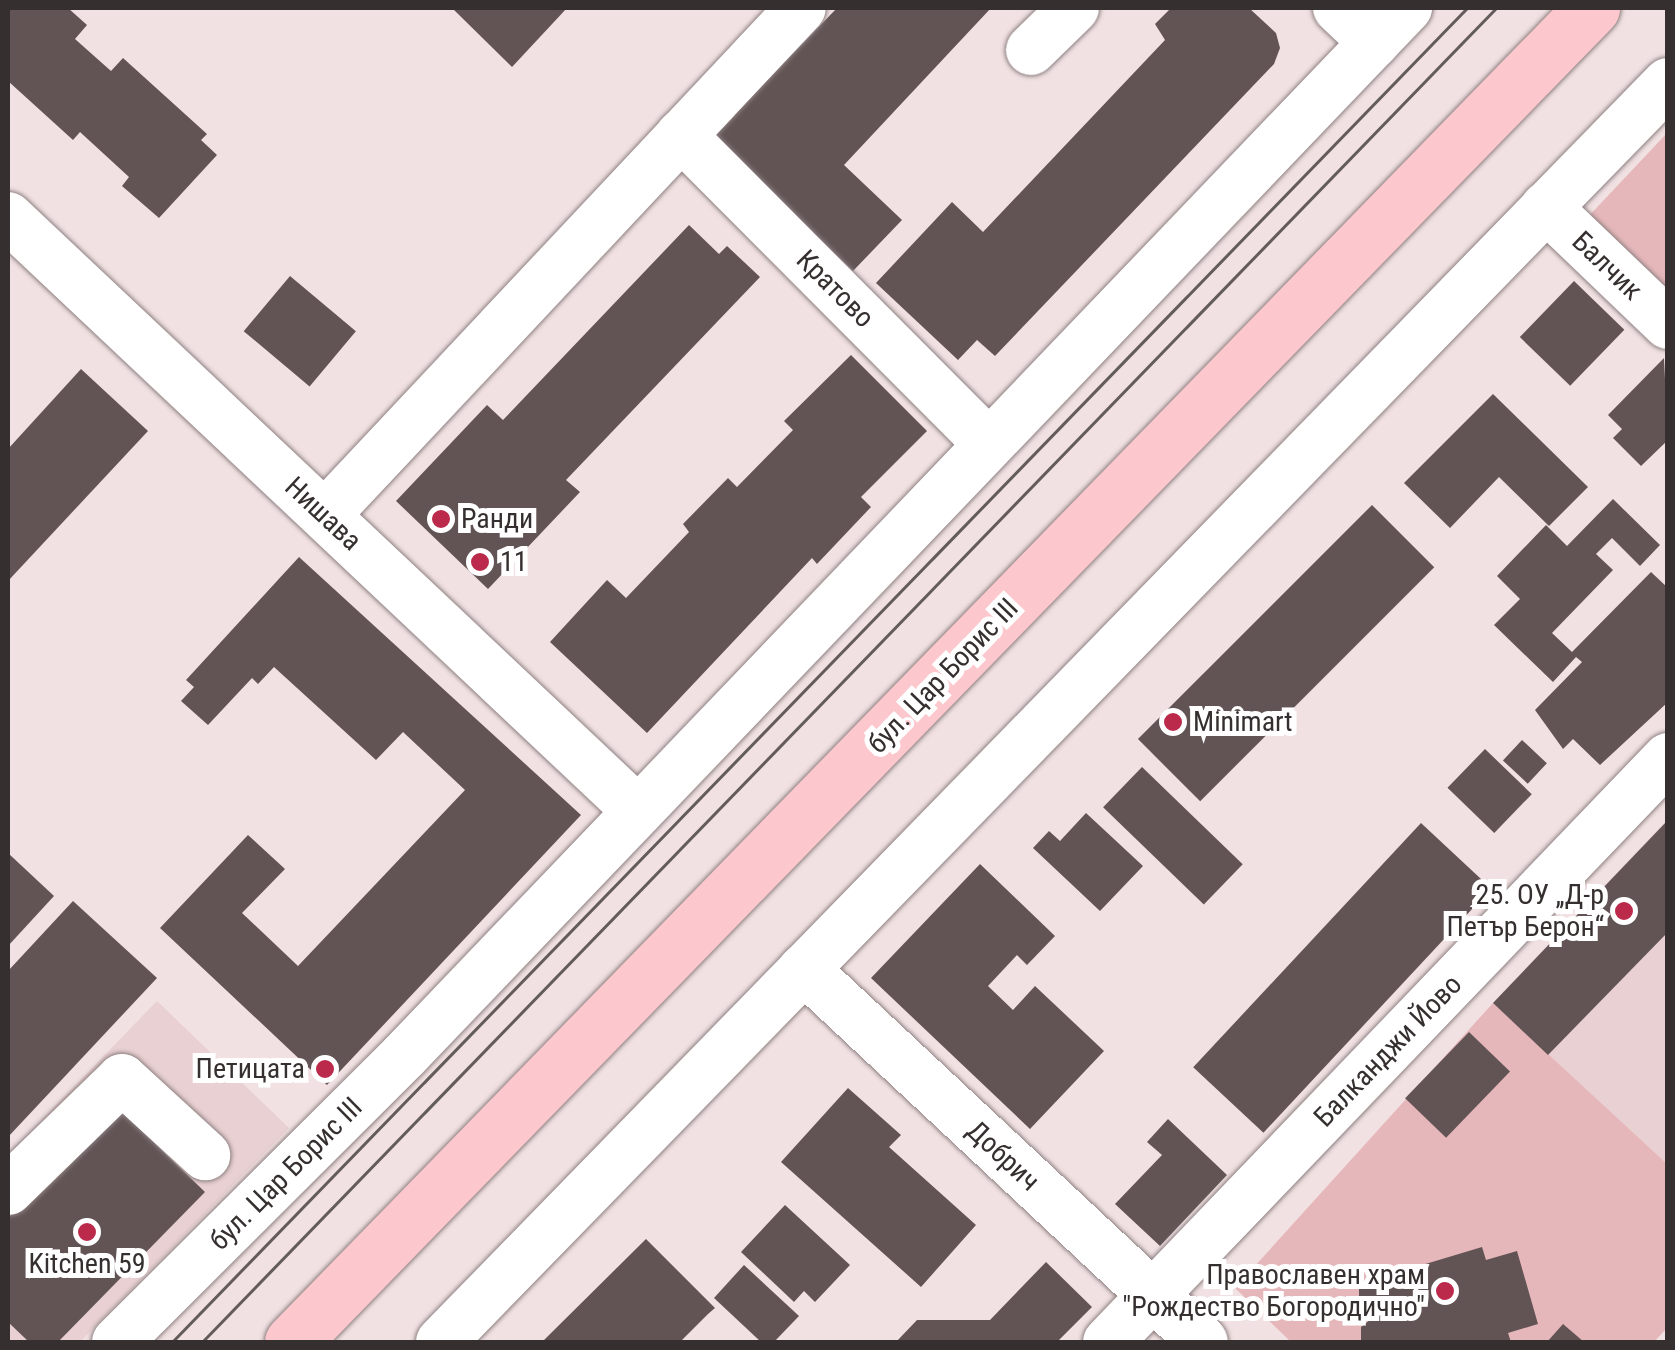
<!DOCTYPE html>
<html>
<head>
<meta charset="utf-8">
<style>
	body { margin:0 }
	#map { position:relative; width:1675px; height:1350px; overflow:hidden; background:#f1e1e2; font-family:"Roboto Condensed",sans-serif }
	div>[style] { position:absolute }
	.built>* { inset:0; background:#e9d0d2 }
	.green>* { inset:0; background:#e6b7ba }
	.building>* { inset:0; background:#625455; transform-origin:0 0 }
	.roads { filter:drop-shadow(0 0 2px #8e8081) drop-shadow(0 0 2px #8e8081) }
	.minor>* { height:50px; margin:-25px; padding:0 25px; transform-origin:25px; border-radius:25px; background:#fff }
	.major>* { height:55px; margin:-27.5px; padding:0 27.5px; transform-origin:27.5px; border-radius:27.5px; background:#fcc8cd }
	.tram>* { height:2.5px; margin:-1.25px; padding:0 1.25px; transform-origin:1.25px; border-radius:1.25px; background:#645b5b }
	.dots>* { width:28px; height:28px; translate:-50% -50%; box-sizing:border-box; border:5px solid #fff; border-radius:50% }
	span { translate:-50% -50%; white-space:nowrap; text-align:center; line-height:1.15; -webkit-text-stroke:10px #fff; paint-order:stroke }
	.street-label { font-size:28px; color:#352f2f }
	.poi-label { font-size:28px; color:#352f2f }
	.left { translate:0 -50%; text-align:left }
	.right { translate:-100% -50%; text-align:right }
	.frame { position:absolute; inset:0; border:10px solid #352f2f; pointer-events:none }
</style>
</head>
<body>
<div id="map">
	<div class="built">
		<div style="clip-path:polygon(1667px 820px,1667px 1165px,1493px 1003px)"></div>
		<div style="clip-path:polygon(157px 1001px,289px 1128px,80px 1342px,8px 1342px,8px 1155px)"></div>
	</div>
	<div class="green">
		<div style="clip-path:polygon(1667px 133px,1667px 294px,1587px 218px)"></div>
		<div style="clip-path:polygon(1493px 1003px,1667px 1164px,1667px 1328px,1654px 1342px,1291px 1342px,1235px 1288px)"></div>
	</div>
	<div class="building">
		<div style="clip-path:polygon(8px 8px,68px 8px,87px 25px,75px 39px,111px 71px,123px 58px,207px 134px,201px 140px,217px 155px,159px 218px,122px 186px,129px 177px,80px 132px,73px 140px,8px 81px)"></div>
		<div style="clip-path:polygon(452px 8px,567px 8px,512px 67px)"></div>
		<div style="clip-path:polygon(837px 8px,991px 8px,844px 165px,902px 220px,853px 271px,712px 137px)"></div>
		<div style="clip-path:polygon(1171px 8px,1249px 8px,1276px 33px,1280px 48px,1274px 64px,995px 356px,977px 340px,958px 360px,876px 283px,952px 202px,983px 232px,1165px 40px,1155px 24px)"></div>
		<div style="clip-path:polygon(689px 225px,719px 254px,727px 246px,760px 277px,566px 480px,580px 492px,488px 589px,396px 501px,487px 405px,503px 420px)"></div>
		<div style="left:290px;top:276px;width:86px;height:72px;rotate:40deg"></div>
		<div style="left:1574px;top:281px;width:70px;height:78px;rotate:44deg"></div>
		<div style="clip-path:polygon(851px 355px,927px 431px,861px 497px,871px 507px,817px 564px,812px 558px,647px 733px,550px 642px,607px 580px,626px 598px,689px 532px,683px 524px,728px 478px,737px 487px,793px 430px,784px 421px)"></div>
		<div style="clip-path:polygon(1664px 358px,1668px 440px,1641px 466px,1613px 438px,1622px 429px,1608px 415px)"></div>
		<div style="clip-path:polygon(81px 369px,148px 431px,8px 581px,8px 449px)"></div>
		<div style="clip-path:polygon(1493px 394px,1588px 487px,1549px 526px,1499px 477px,1450px 528px,1404px 483px)"></div>
		<div style="clip-path:polygon(1613px 499px,1660px 545px,1640px 566px,1612px 538px,1596px 554px,1613px 570px,1552px 633px,1572px 652px,1651px 572px,1668px 588px,1668px 702px,1600px 765px,1573px 739px,1563px 749px,1535px 710px,1582px 662px,1576px 657px,1553px 682px,1494px 625px,1520px 599px,1497px 576px,1546px 525px,1567px 546px)"></div>
		<div style="left:1372px;top:505px;width:88px;height:331px;rotate:45deg"></div>
		<div style="clip-path:polygon(299px 557px,581px 815px,327px 1085px,160px 928px,248px 835px,285px 869px,242px 913px,298px 966px,465px 790px,403px 732px,376px 760px,274px 667px,258px 684px,252px 678px,208px 725px,181px 701px,194px 687px,186px 680px)"></div>
		<div style="left:1522px;top:740px;width:34px;height:28px;rotate:43deg"></div>
		<div style="left:1485px;top:749px;width:65px;height:54px;rotate:44deg"></div>
		<div style="left:1142px;top:767px;width:140px;height:56px;rotate:44deg"></div>
		<div style="clip-path:polygon(1086px 813px,1143px 866px,1100px 911px,1033px 848px,1049px 831px,1060px 841px)"></div>
		<div style="clip-path:polygon(1668px 820px,1668px 932px,1548px 1055px,1493px 1003px)"></div>
		<div style="left:1421px;top:823px;width:96px;height:334px;rotate:43deg"></div>
		<div style="clip-path:polygon(8px 853px,54px 896px,8px 946px)"></div>
		<div style="clip-path:polygon(980px 864px,1055px 936px,1027px 965px,1017px 955px,988px 986px,1013px 1010px,1035px 986px,1104px 1051px,1030px 1129px,871px 978px)"></div>
		<div style="clip-path:polygon(73px 901px,157px 978px,8px 1137px,8px 971px)"></div>
		<div style="left:1469px;top:1032px;width:57px;height:92px;rotate:44deg"></div>
		<div style="clip-path:polygon(848px 1088px,901px 1135px,889px 1147px,976px 1225px,921px 1287px,781px 1162px)"></div>
		<div style="clip-path:polygon(116px 1106px,205px 1192px,58px 1342px,29px 1342px,8px 1322px,8px 1218px)"></div>
		<div style="clip-path:polygon(1168px 1119px,1227px 1175px,1160px 1246px,1115px 1204px,1162px 1155px,1147px 1142px)"></div>
		<div style="clip-path:polygon(785px 1205px,850px 1265px,815px 1302px,804px 1291px,794px 1302px,741px 1252px)"></div>
		<div style="clip-path:polygon(646px 1239px,715px 1308px,708px 1314px,680px 1342px,542px 1342px)"></div>
		<div style="clip-path:polygon(1482px 1247px,1486px 1260px,1517px 1251px,1538px 1324px,1508px 1333px,1511px 1342px,1361px 1342px,1361px 1327px,1370px 1320px,1359px 1304px,1359px 1284px)"></div>
		<div style="clip-path:polygon(1046px 1262px,1092px 1307px,1057px 1342px,896px 1342px,917px 1320px,990px 1320px)"></div>
		<div style="clip-path:polygon(744px 1265px,799px 1316px,774px 1342px,761px 1342px,714px 1298px)"></div>
		<div style="clip-path:polygon(1563px 1324px,1584px 1342px,1547px 1342px)"></div>
	</div>
	<div class="roads">
		<div class="minor">
			<div style="left:1338px;top:8px;width:50px;rotate:43.4deg"></div>
			<div style="left:1031px;top:50px;width:60px;rotate:-44.3deg"></div>
			<div style="left:681px;top:135px;width:436px;rotate:45.1deg"></div>
			<div style="left:1546px;top:207px;width:169px;rotate:43.8deg"></div>
			<div style="left:8px;top:217px;width:866px;rotate:43.32deg"></div>
			<div style="left:325px;top:515px;width:695px;rotate:-46.81deg"></div>
			<div style="left:804px;top:969px;width:546px;rotate:43.07deg"></div>
			<div style="left:8px;top:1190px;width:159px;rotate:-44.2deg"></div>
			<div style="left:122px;top:1079px;width:113px;rotate:42.5deg"></div>
			<div style="left:117px;top:1342px;width:405px;rotate:-44.9deg"></div>
			<div style="left:404px;top:1056px;width:1451px;rotate:-46.26deg"></div>
			<div style="left:441px;top:1342px;width:1758px;rotate:-45.74deg"></div>
			<div style="left:1108px;top:1342px;width:809px;rotate:-46.2deg"></div>
		</div>
		<div class="major">
			<div style="left:292px;top:1342px;width:1863px;rotate:-45.74deg"></div>
		</div>
	</div>
	<div class="tram">
		<div style="left:172px;top:1342px;width:1859px;rotate:-45.85deg"></div>
		<div style="left:202px;top:1342px;width:1858px;rotate:-45.87deg"></div>
	</div>
	<div class="dots">
		<div style="left:441px;top:519px;background:#bb2a4b"></div>
		<div style="left:480px;top:562px;background:#bb2a4b"></div>
		<div style="left:1173px;top:722px;background:#bb2a4b"></div>
		<div style="left:1624px;top:911px;background:#bb2a4b"></div>
		<div style="left:325px;top:1069px;background:#bb2a4b"></div>
		<div style="left:87px;top:1232px;background:#bb2a4b"></div>
		<div style="left:1445px;top:1291px;background:#bb2a4b"></div>
	</div>
	<div class="street-label">
		<span style="left:1607px;top:266px;rotate:44deg">Балчик</span>
		<span style="left:835px;top:289px;rotate:45deg">Кратово</span>
		<span style="left:323px;top:514px;rotate:43deg">Нишава</span>
		<span style="left:943px;top:676px;rotate:-46deg">бул. Цар Борис III</span>
		<span style="left:1388px;top:1051px;rotate:-46deg">Балканджи Йово</span>
		<span style="left:1003px;top:1156px;rotate:43deg">Добрич</span>
		<span style="left:286px;top:1174px;rotate:-45deg">бул. Цар Борис III</span>
	</div>
	<div class="poi-label">
		<span class="left" style="left:461px;top:519px">Ранди</span>
		<span class="left" style="left:500px;top:562px">11</span>
		<span class="left" style="left:1193px;top:722px">Minimart</span>
		<span class="right" style="left:1604px;top:911px">25. ОУ „Д-р<br>Петър Берон“</span>
		<span class="right" style="left:305px;top:1069px">Петицата</span>
		<span style="left:87px;top:1264px">Kitchen 59</span>
		<span class="right" style="left:1425px;top:1291px">Православен храм<br>"Рождество Богородично"</span>
	</div>
	<div class="frame"></div>
</div>
</body>
</html>
